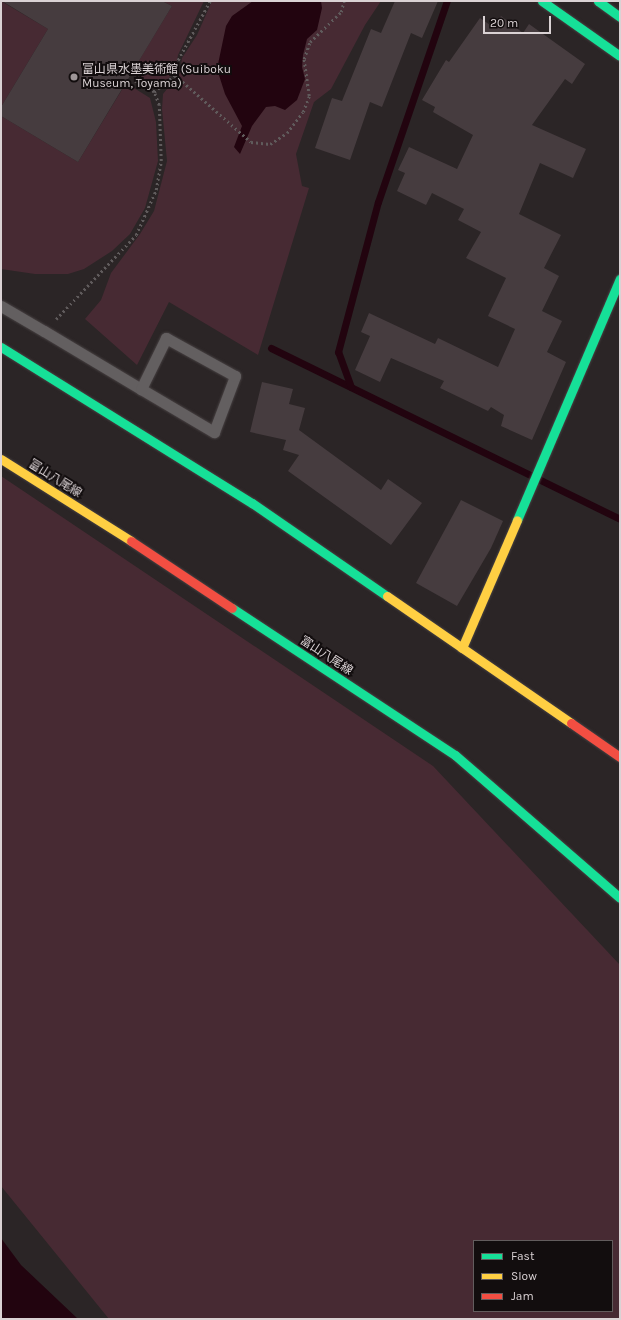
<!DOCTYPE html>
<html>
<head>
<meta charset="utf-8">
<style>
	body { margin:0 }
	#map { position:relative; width:621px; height:1320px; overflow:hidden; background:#2b2526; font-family:Karla,"Noto Sans JP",sans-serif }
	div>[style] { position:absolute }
	.green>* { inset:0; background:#472a33 }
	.water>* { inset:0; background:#22040f }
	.stream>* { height:7px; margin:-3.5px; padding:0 3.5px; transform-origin:3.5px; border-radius:3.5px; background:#22040f }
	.building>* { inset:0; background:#463c3f }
	.path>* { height:2.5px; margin-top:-1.25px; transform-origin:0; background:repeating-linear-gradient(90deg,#605b5c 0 2px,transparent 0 5px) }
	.roads { filter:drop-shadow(0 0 1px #474142) drop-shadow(0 0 1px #474142) }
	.lane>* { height:11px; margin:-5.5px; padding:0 5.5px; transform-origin:5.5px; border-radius:5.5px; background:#635f60 }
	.fast>* { height:9px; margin:-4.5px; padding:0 4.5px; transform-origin:4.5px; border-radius:4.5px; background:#16e098 }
	.slow>* { height:9px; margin:-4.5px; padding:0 4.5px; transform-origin:4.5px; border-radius:4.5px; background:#ffcf43 }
	.jam>* { height:9px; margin:-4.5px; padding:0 4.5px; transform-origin:4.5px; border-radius:4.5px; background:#f24e42 }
	.dots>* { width:11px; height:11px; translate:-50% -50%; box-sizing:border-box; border:2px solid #120d0e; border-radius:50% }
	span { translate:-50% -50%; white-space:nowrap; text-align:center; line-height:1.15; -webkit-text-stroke:4px #120d0e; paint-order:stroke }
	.poi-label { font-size:12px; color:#dad2d4 }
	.left { translate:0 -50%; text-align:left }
	.street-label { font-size:12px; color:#dad2d4 }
	.frame { position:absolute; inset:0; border:2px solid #dad2d4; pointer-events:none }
	.legend { position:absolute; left:473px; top:1240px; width:140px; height:72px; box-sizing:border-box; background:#120d0e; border:1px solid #625c5d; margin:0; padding:5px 7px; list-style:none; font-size:12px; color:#dad2d4 }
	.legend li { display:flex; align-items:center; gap:8px; height:20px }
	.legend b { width:20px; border:1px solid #625c5d }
	.scale { position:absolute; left:483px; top:16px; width:68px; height:18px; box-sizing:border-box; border:2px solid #dad2d4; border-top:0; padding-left:5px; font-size:12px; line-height:14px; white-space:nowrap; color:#dad2d4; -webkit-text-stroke:3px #120d0e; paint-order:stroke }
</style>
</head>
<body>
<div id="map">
	<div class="green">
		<div style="clip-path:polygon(1px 1px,48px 29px,1px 107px)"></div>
		<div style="clip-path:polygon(162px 1px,204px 1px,178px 55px,175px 72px,163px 84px,156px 86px,132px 72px,172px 6px)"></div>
		<div style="clip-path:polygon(212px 1px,381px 1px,365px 25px,331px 89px,314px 102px,296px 154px,302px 186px,309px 188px,258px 355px,169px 302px,137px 365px,85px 319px,101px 300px,111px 273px,140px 234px,154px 211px,167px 161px,162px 109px,163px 94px,180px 73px,182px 58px,197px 35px)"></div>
		<div style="clip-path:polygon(126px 83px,150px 98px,156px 122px,158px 161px,145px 208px,130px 234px,112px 251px,84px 269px,68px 274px,35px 274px,1px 269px,1px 116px,78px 162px)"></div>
		<div style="clip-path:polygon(evenodd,1px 476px,433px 766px,620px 965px,620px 1319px,109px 1319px,1px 1186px,1px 476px,474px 1241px,612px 1241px,612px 1311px,474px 1311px,474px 1241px)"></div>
	</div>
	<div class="water">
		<div style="clip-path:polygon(253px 1px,321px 1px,322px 8px,317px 30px,307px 39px,303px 55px,302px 67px,305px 79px,297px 100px,285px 110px,275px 106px,266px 107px,252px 126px,240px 154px,234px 147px,242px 126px,225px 94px,217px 69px,226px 26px,232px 16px)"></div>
		<div style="clip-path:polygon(1px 1238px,21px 1265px,78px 1319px,1px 1319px)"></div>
	</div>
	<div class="stream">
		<div style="left:271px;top:348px;width:389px;rotate:26.1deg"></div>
		<div style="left:351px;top:387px;width:37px;rotate:-110deg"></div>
		<div style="left:338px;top:352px;width:155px;rotate:-75.1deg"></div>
		<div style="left:378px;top:202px;width:213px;rotate:-71.1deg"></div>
	</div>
	<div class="building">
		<div style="clip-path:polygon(2px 1px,162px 1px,172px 6px,78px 162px,1px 116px,1px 107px,48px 29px)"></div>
		<div style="clip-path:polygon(395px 1px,438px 1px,422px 38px,411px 33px,382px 107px,370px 102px,350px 160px,315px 148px,332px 98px,342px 101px,371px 29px,381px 33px)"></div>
		<div style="clip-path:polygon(501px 16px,523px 33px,529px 24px,585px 64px,572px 84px,565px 79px,532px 125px,586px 149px,573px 178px,540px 163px,519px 214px,561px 235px,544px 268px,559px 276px,542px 311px,562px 321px,547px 352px,566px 362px,532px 440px,501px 426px,504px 415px,491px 407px,488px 411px,440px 388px,444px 381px,391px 358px,380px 382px,355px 370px,370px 336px,361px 332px,369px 313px,435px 344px,438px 338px,498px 367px,515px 329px,488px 316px,506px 278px,466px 258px,481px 232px,458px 220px,464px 209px,432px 193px,426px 205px,397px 191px,405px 173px,398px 170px,409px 147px,457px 169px,473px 135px,433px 112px,435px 107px,422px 100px,446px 60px,449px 62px,480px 18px,493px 27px)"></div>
		<div style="clip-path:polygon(262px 382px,293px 389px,289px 404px,305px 408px,299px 430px,381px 490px,388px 479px,422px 503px,391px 545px,288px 471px,299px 455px,283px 450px,286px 440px,250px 432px)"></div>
		<div style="clip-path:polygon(461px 500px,503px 521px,491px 548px,457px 606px,416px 583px)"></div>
	</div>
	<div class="path">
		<div style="left:175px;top:75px;width:101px;rotate:41.4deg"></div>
		<div style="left:251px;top:142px;width:19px;rotate:6deg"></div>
		<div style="left:270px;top:144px;width:20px;rotate:-33deg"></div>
		<div style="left:287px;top:133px;width:26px;rotate:-53deg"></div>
		<div style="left:303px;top:112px;width:17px;rotate:-69deg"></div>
		<div style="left:309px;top:96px;width:37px;rotate:-98deg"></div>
		<div style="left:304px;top:59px;width:18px;rotate:-71deg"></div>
		<div style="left:310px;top:42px;width:43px;rotate:-44.1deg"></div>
		<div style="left:341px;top:12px;width:11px;rotate:-75deg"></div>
		<div style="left:154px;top:92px;width:27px;rotate:-39deg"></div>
		<div style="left:175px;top:75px;width:15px;rotate:-79deg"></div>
		<div style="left:178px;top:60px;width:67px;rotate:-61.5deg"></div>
		<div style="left:56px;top:319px;width:116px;rotate:-46.4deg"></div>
		<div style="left:136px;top:235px;width:49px;rotate:-66deg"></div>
		<div style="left:156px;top:190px;width:29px;rotate:-80deg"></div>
		<div style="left:161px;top:161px;width:56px;rotate:-92deg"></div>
		<div style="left:159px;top:105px;width:14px;rotate:-111deg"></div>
		<div style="left:154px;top:92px;width:24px;rotate:-150deg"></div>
	</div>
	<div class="roads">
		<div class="lane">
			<div style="left:1px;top:306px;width:50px;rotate:30.2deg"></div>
			<div style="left:44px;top:331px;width:113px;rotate:30.9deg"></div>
			<div style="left:141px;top:389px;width:85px;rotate:30.5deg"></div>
			<div style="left:214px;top:432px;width:60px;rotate:-69.4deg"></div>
			<div style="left:235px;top:376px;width:79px;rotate:-151.2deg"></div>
			<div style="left:166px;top:338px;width:57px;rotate:116.1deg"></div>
		</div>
		<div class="fast">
			<div style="left:542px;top:1px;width:95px;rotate:35.2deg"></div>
			<div style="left:598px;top:1px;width:27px;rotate:36deg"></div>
			<div style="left:1px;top:347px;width:296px;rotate:31.9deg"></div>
			<div style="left:252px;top:503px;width:164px;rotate:34.6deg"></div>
			<div style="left:517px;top:520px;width:262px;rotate:-66.9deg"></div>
			<div style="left:232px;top:608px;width:267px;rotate:33.4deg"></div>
			<div style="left:455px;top:755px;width:218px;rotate:40.9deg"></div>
		</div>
		<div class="slow">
			<div style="left:1px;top:459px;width:154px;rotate:32.2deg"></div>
			<div style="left:387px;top:596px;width:224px;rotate:34.6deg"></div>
			<div style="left:462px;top:648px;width:139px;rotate:-66.7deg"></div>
		</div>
		<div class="jam">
			<div style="left:131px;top:541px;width:121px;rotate:33.6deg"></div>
			<div style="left:571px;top:723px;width:60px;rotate:34.8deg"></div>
		</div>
	</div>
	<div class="dots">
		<div style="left:74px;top:77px;background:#9d9597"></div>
	</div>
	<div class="poi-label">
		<span class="left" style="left:82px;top:77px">富山県水墨美術館 (Suiboku<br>Museum, Toyama)</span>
	</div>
	<div class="street-label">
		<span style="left:55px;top:479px;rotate:32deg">富山八尾線</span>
		<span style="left:326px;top:656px;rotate:33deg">富山八尾線</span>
	</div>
	<div class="frame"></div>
	<ul class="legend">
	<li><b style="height:5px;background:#16e098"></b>Fast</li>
	<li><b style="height:5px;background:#ffcf43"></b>Slow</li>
	<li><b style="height:5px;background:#f24e42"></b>Jam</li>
	</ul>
	<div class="scale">20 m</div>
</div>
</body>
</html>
